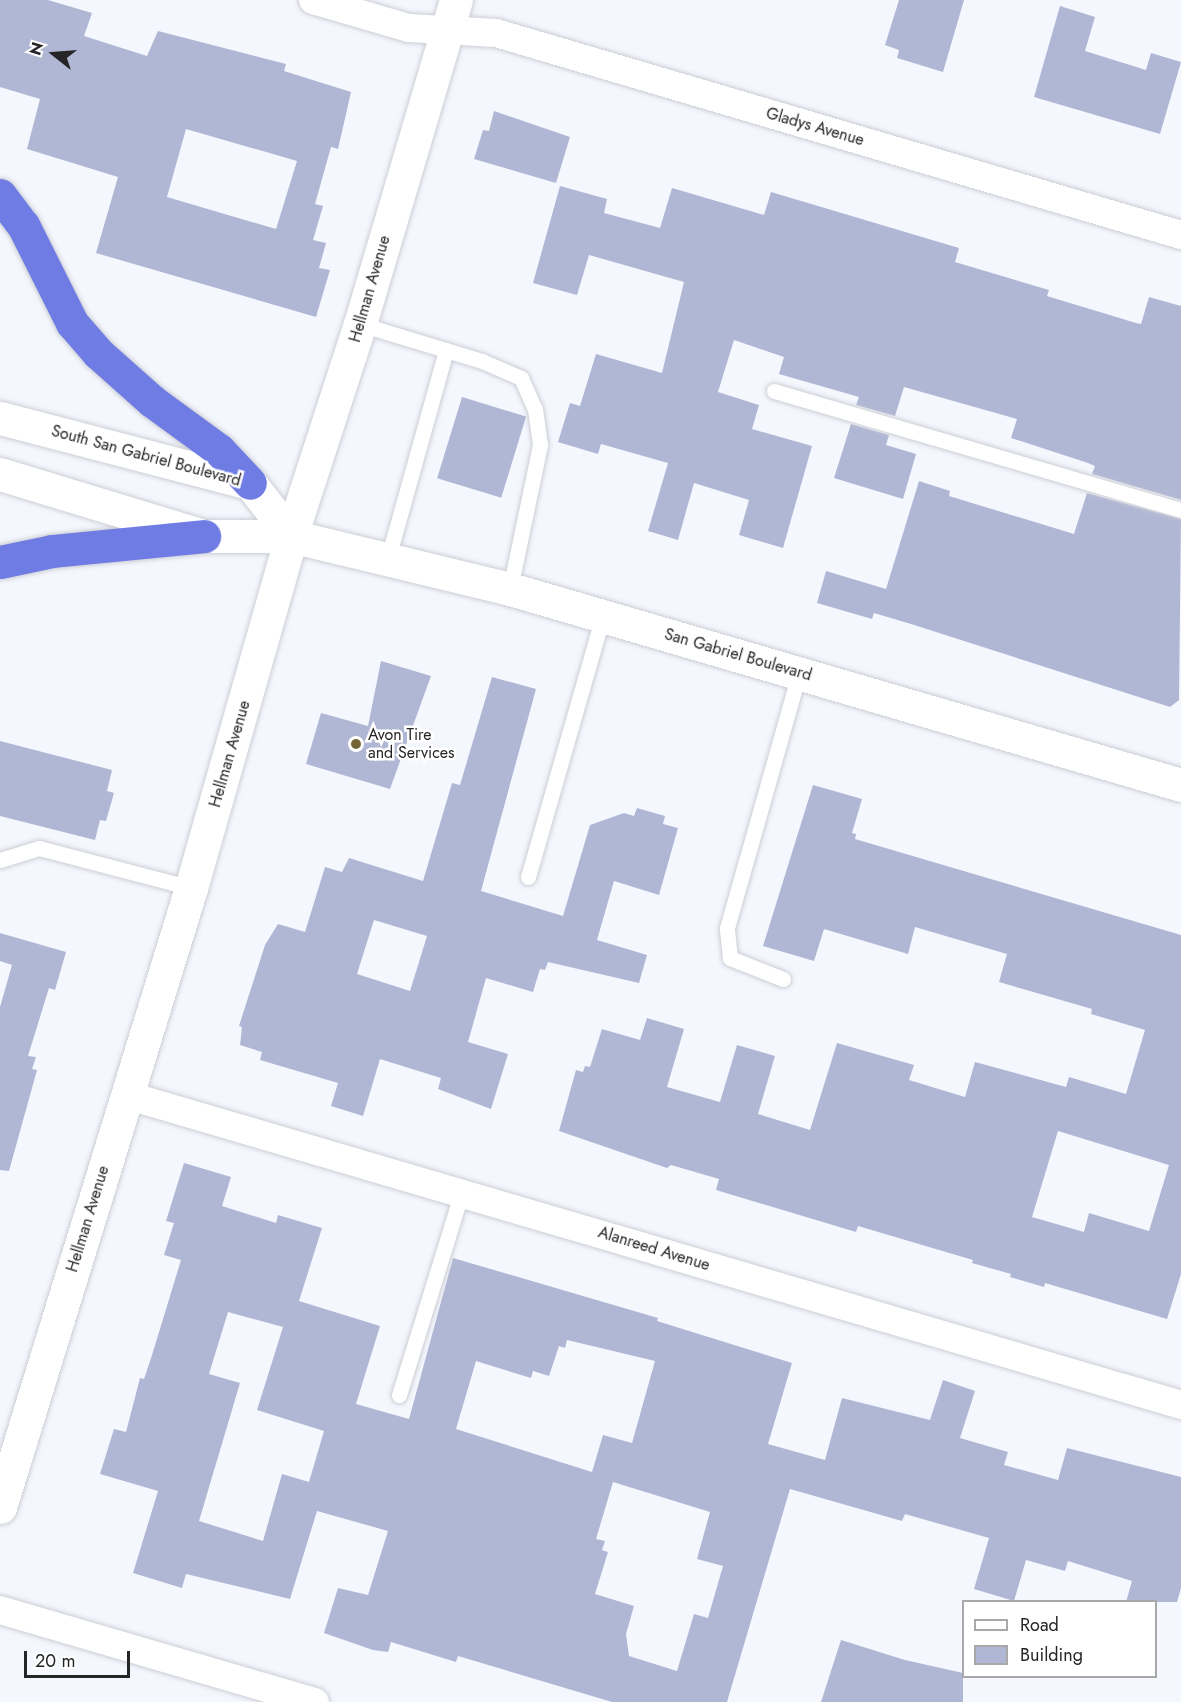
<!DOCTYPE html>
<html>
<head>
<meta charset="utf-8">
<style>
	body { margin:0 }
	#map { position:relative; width:1181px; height:1702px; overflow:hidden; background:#f5f7fe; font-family:Jost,sans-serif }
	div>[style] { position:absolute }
	.building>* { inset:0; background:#b0b7d4; transform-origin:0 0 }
	.roads { filter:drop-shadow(0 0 2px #ccced5) drop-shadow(0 0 2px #ccced5) }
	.lane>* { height:15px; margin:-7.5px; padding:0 7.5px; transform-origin:7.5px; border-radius:7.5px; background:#fff }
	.street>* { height:28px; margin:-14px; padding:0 14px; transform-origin:14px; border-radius:14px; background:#fff }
	.secondary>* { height:33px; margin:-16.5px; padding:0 16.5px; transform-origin:16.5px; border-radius:16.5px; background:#fff }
	.highway>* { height:33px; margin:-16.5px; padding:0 16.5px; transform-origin:16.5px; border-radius:16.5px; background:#6f7ce4 }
	.dots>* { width:16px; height:16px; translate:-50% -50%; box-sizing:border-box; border:3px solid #fff; border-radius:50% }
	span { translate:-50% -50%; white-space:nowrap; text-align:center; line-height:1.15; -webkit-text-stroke:5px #fff; paint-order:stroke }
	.street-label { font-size:16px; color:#252528 }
	.poi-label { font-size:16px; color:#252528 }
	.left { translate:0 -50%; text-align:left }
	.legend { position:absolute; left:962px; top:1600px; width:195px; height:78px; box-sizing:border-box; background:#fff; border:2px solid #a8a8a9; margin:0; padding:8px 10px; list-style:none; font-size:18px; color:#252528 }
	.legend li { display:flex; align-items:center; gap:12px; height:30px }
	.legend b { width:30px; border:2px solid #a8a8a9 }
	.north { position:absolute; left:24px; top:24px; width:60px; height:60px; -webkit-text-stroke:4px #fff; paint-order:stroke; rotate:287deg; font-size:16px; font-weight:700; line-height:24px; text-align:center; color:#252528 }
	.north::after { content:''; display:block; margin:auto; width:21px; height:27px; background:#252528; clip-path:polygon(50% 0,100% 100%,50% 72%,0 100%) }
	.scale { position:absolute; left:24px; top:1651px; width:106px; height:27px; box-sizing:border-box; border:3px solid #252528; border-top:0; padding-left:8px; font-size:18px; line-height:21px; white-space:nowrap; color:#252528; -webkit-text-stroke:4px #fff; paint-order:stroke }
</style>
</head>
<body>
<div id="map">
	<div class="building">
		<div style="clip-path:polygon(evenodd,0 0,48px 0,92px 13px,84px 36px,147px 56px,158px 31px,286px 64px,284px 71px,351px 92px,338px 149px,331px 147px,315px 204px,323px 206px,313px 240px,326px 243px,319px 268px,330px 270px,316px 317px,96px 253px,118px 177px,27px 149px,40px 99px,0 87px,0 0,186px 129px,297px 161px,276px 229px,167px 197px,186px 129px)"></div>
		<div style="clip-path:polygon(899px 0,964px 0,943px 72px,897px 58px,899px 50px,885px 45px)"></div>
		<div style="clip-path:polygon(1060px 6px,1095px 17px,1085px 51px,1146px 70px,1151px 53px,1181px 62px,1160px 134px,1034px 97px)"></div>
		<div style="clip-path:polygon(494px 111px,570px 137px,556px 183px,474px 159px,483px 130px,489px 131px)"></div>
		<div style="clip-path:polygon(560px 186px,607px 199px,604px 213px,660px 228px,672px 188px,764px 215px,771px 192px,959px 248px,955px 262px,1049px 290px,1047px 296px,1136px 323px,1141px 324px,1149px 297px,1181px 306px,1181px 500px,1092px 474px,1095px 466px,1088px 463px,1011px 438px,1017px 419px,904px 387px,895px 416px,856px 405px,859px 397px,779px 374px,784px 357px,734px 340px,718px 392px,759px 405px,752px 429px,812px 446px,783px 548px,739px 535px,749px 500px,694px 483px,678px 540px,648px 531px,668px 463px,601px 444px,598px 454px,558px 442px,570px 403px,580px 406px,596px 354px,662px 373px,684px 282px,589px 255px,577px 295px,533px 283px)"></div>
		<div style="left:462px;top:397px;width:67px;height:85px;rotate:17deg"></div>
		<div style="clip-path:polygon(851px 424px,889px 435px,886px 445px,916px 454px,903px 499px,834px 478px)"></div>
		<div style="clip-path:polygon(919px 481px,950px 491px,949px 496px,1074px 534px,1087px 493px,1181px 519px,1179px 700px,1170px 707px,911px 624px,874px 613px,872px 619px,817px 603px,826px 571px,886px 589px)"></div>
		<div style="clip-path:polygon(381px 661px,431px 676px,390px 789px,306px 764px,321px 713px,368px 726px)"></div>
		<div style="clip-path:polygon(evenodd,492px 677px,536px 689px,481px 891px,563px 916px,590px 825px,624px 813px,634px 816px,637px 808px,665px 816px,663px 824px,678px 828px,659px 895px,614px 881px,597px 940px,647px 955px,639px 983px,548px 962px,545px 970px,540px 969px,533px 992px,486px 978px,468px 1042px,508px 1054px,491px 1109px,438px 1089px,441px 1078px,380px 1059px,363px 1116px,331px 1106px,338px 1083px,260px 1060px,262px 1052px,240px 1045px,242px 1027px,239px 1026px,265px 945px,278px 924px,305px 932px,325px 867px,342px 872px,349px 858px,423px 881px,452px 783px,460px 785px,492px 677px,374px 920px,427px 936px,410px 991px,357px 974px,374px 920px)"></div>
		<div style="clip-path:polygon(0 741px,112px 770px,107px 791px,114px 793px,106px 821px,100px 820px,95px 840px,0 816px)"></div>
		<div style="clip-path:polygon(evenodd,813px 785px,862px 799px,852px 833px,856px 834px,855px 839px,1181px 935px,1181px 1274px,1167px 1319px,1045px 1283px,1044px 1287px,1010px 1277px,1011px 1274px,972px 1263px,973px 1260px,858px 1226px,856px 1232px,716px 1190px,719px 1179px,671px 1165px,667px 1168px,559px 1131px,576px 1070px,583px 1072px,585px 1066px,590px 1067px,602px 1029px,640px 1040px,647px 1018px,684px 1029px,667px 1087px,720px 1102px,737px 1045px,775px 1056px,758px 1114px,810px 1130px,837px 1043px,914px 1065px,909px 1080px,965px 1097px,975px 1062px,1066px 1087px,1069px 1077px,1126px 1094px,1145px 1030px,1091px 1014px,1092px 1009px,999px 982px,1007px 954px,915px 927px,908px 954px,824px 929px,814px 961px,763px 946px,813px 785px,1058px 1131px,1169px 1165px,1149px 1231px,1089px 1213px,1084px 1232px,1032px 1217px,1058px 1131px)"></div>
		<div style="clip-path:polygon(0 933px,66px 952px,55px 990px,49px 988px,28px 1056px,36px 1057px,32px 1069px,37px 1070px,9px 1171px,0 1170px,0 1007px,12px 965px,0 961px)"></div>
		<div style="clip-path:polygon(evenodd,184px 1163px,231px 1177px,222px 1206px,276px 1223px,278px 1215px,322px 1228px,299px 1301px,380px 1326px,356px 1404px,409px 1419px,453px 1258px,658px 1318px,657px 1321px,792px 1363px,768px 1444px,825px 1460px,842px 1398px,930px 1420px,943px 1380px,975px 1391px,960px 1438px,1008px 1452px,1004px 1465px,1058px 1480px,1067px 1448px,1181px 1477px,1181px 1588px,1177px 1602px,1126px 1602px,1132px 1581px,1068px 1561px,1065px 1571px,1026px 1560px,1014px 1601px,974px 1589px,989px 1538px,905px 1514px,902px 1521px,790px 1489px,727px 1702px,612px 1702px,458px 1656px,456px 1662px,391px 1642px,388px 1652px,373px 1650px,324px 1633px,338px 1588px,368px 1595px,388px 1531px,317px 1511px,290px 1599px,186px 1574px,182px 1588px,133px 1573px,158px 1491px,100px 1474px,114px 1429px,126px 1432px,140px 1378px,144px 1379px,152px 1355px,181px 1260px,164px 1255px,174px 1223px,166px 1221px,184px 1163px,228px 1312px,283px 1327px,257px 1410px,324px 1431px,309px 1482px,282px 1474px,263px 1541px,199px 1521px,240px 1383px,209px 1374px,228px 1312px,184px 1163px,567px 1340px,655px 1361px,632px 1443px,603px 1435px,592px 1472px,456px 1429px,476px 1361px,531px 1378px,533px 1371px,549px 1376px,559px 1346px,565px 1348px,567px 1340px,184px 1163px,613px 1482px,710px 1512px,697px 1559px,723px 1566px,708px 1618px,694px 1614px,677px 1671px,629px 1656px,626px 1634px,634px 1606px,595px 1594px,608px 1552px,602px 1550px,605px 1541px,596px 1539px,613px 1482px)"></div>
		<div style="clip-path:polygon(841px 1640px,905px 1660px,963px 1673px,963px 1702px,821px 1702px)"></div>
	</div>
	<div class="roads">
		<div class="lane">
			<div style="left:360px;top:324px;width:127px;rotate:16.9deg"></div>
			<div style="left:482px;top:361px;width:43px;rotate:23.6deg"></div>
			<div style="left:521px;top:378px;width:34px;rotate:66deg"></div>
			<div style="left:535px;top:409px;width:36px;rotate:82deg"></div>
			<div style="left:540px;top:445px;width:147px;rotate:101.8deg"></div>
			<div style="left:774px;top:391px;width:424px;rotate:16.3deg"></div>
			<div style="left:388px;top:558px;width:216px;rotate:-74.4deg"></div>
			<div style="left:0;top:860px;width:41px;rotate:-17.1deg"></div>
			<div style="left:39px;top:848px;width:157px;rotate:14.7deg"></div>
			<div style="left:528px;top:877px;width:272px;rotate:-74deg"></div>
			<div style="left:783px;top:979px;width:57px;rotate:-158.4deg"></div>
			<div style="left:730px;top:958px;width:30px;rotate:-96deg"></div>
			<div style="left:727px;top:928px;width:265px;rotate:-74.2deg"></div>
			<div style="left:399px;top:1395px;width:213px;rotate:-72.8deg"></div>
		</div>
		<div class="street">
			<div style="left:313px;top:0;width:100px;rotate:16.3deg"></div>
			<div style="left:409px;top:28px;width:87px;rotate:3.3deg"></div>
			<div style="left:496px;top:33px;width:714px;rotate:16.43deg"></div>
			<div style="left:126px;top:1095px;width:1100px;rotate:16.37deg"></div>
			<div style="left:0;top:1610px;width:328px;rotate:16.3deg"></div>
		</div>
		<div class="secondary">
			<div style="left:0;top:418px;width:258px;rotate:14.6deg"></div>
			<div style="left:250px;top:483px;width:67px;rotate:52.3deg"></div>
			<div style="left:0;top:474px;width:213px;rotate:16.9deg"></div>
			<div style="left:204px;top:536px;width:87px"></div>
			<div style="left:291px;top:536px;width:225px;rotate:13.6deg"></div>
			<div style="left:510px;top:589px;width:699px;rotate:16.28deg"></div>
			<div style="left:0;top:1507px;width:648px;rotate:-72.85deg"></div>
			<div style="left:191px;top:888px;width:366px;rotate:-74.1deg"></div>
			<div style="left:291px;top:536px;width:223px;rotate:-72deg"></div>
			<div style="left:360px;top:324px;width:338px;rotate:-73.5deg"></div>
		</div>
		<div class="highway">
			<div style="left:0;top:195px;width:38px;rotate:53deg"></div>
			<div style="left:23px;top:225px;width:110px;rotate:63.4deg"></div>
			<div style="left:72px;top:323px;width:40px;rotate:49deg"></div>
			<div style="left:98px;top:353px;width:72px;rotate:41.6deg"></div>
			<div style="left:152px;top:401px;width:83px;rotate:36.2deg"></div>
			<div style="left:219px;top:450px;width:45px;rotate:46.8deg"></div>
			<div style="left:0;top:562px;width:53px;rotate:-11.9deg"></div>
			<div style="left:52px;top:551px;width:153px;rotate:-5.6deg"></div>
		</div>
	</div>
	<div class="dots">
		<div style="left:356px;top:744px;background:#736634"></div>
	</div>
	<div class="street-label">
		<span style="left:815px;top:127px;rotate:16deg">Gladys Avenue</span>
		<span style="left:370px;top:289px;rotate:-74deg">Hellman Avenue</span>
		<span style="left:146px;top:456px;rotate:15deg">South San Gabriel Boulevard</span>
		<span style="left:738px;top:655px;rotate:16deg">San Gabriel Boulevard</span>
		<span style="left:230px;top:754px;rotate:-74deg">Hellman Avenue</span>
		<span style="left:88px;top:1219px;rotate:-73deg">Hellman Avenue</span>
		<span style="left:654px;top:1249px;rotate:17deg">Alanreed Avenue</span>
	</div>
	<div class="poi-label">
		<span class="left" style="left:368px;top:744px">Avon Tire<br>and Services</span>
	</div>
	<ul class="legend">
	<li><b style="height:8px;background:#fff"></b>Road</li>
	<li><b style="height:16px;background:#b0b7d4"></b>Building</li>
	</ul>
	<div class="north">N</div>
	<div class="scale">20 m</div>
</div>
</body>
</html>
